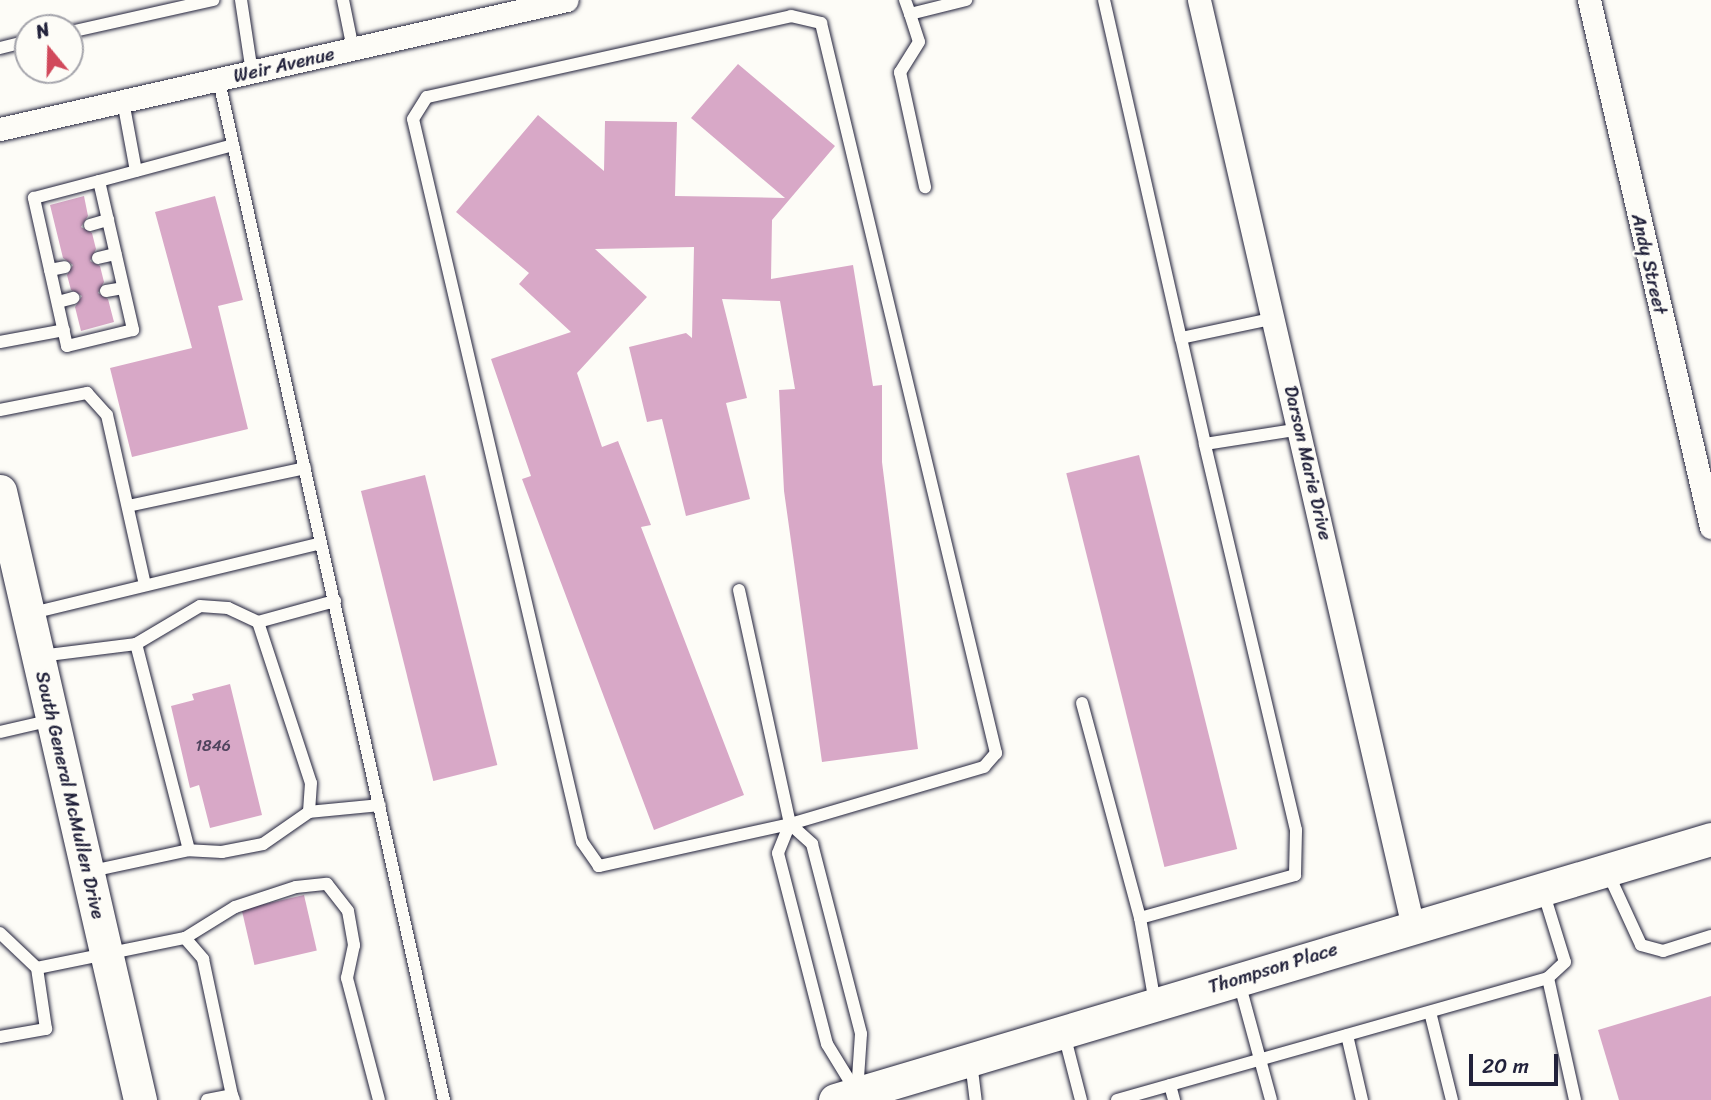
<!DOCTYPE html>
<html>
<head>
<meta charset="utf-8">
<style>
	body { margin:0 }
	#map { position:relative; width:1711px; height:1100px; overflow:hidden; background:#fdfcf7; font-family:Sriracha,sans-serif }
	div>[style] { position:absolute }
	.building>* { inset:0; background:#d8a8c7; transform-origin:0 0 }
	.roads { filter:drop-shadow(0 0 2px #22223b) drop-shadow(0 0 2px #22223b) }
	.lane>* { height:12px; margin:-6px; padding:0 6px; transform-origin:6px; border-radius:6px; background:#fdfcf7 }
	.street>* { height:23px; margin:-11.5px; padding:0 11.5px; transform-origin:11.5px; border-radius:11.5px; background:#fdfcf7 }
	.secondary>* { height:33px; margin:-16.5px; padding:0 16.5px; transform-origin:16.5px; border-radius:16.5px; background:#fdfcf7 }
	span { translate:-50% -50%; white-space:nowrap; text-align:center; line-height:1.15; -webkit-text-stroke:5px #fdfcf7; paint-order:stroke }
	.number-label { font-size:16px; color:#50445e }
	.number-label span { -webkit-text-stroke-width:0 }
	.street-label { font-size:19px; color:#22223b }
	.north { position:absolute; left:14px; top:14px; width:70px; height:70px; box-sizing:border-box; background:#fdfcf7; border:2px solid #a5a5ac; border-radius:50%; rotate:341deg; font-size:19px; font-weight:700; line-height:28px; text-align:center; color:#22223b }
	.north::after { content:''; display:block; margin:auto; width:24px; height:32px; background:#d1495b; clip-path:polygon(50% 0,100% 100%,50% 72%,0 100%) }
	.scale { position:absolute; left:1469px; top:1054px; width:89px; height:32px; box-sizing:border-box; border:4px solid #22223b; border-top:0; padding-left:9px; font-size:21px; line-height:24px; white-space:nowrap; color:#22223b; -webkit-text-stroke:5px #fdfcf7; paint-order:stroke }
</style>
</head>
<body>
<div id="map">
	<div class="building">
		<div style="clip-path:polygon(738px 64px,835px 146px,772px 220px,771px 279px,853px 265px,873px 386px,882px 385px,882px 462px,918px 749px,822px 762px,784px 491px,779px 390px,795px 389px,780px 301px,722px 299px,747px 398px,726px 403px,750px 499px,686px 516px,662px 419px,647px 422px,629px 347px,686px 333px,692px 338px,694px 247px,595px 249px,647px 297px,577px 373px,602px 447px,618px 441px,651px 525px,641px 527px,744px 795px,654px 830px,522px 479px,531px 476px,491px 359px,571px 332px,519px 284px,529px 273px,456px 212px,538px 115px,604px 171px,605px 121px,677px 122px,675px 196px,785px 198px,691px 118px)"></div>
		<div style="clip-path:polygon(84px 196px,88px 216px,81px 227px,92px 233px,96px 249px,90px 261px,100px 266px,104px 282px,98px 293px,108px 299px,114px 322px,81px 331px,75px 307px,82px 296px,71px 290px,67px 275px,73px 265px,63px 258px,50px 205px)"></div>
		<div style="clip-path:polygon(215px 196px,243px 300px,218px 306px,248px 429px,132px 457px,110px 368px,192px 348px,155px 212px)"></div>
		<div style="left:1139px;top:455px;width:406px;height:75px;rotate:76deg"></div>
		<div style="left:425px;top:475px;width:299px;height:66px;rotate:76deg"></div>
		<div style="clip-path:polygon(230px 684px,262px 815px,210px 828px,199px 785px,190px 788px,171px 706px,194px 700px,192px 694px)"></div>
		<div style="left:304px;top:895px;width:57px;height:64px;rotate:77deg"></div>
		<div style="clip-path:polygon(1711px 996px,1711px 1100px,1619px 1100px,1598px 1030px)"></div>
	</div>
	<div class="roads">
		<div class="lane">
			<div style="left:241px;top:0;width:74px;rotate:81.4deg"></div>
			<div style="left:343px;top:0;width:50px;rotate:78.5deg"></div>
			<div style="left:905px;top:0;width:15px;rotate:70deg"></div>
			<div style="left:910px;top:14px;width:58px;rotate:-14deg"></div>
			<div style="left:1104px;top:0;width:347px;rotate:77.2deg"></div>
			<div style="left:1181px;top:338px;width:96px;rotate:-12deg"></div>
			<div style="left:910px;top:14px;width:29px;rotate:72deg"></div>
			<div style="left:919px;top:42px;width:36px;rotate:122deg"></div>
			<div style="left:900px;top:72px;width:118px;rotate:77.7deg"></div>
			<div style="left:791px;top:16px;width:31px;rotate:13deg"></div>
			<div style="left:821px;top:23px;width:751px;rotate:76.52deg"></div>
			<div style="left:996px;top:753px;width:18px;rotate:131deg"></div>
			<div style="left:984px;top:767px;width:202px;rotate:163.6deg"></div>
			<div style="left:790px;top:824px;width:196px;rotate:167.6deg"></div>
			<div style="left:599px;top:866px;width:29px;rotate:-125deg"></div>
			<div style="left:582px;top:842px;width:742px;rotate:-103.16deg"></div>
			<div style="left:413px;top:119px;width:26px;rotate:-58deg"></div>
			<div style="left:427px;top:97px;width:373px;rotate:-12.5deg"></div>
			<div style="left:70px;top:32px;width:147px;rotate:-12.6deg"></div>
			<div style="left:0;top:48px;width:29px;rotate:-14deg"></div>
			<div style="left:219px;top:81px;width:1044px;rotate:77.55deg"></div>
			<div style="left:123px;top:101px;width:71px;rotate:79.5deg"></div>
			<div style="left:99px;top:181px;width:153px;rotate:77.1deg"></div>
			<div style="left:133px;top:330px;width:68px;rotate:166.4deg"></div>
			<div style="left:67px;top:346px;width:152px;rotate:-102.6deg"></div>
			<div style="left:34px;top:198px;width:67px;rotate:-14.7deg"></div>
			<div style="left:99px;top:181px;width:139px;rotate:-15deg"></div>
			<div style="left:90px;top:225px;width:19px;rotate:-16deg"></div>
			<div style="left:98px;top:258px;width:18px;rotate:-13deg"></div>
			<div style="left:50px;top:270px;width:15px;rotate:-11deg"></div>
			<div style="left:106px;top:291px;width:17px;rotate:-10deg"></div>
			<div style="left:58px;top:302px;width:16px;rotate:-15deg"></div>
			<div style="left:1181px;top:338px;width:109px;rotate:77.2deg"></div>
			<div style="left:0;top:342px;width:65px;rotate:-10.6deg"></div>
			<div style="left:0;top:410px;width:89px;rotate:-11.1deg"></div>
			<div style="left:87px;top:393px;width:30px;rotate:48deg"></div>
			<div style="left:107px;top:415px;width:174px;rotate:77.4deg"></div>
			<div style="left:128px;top:506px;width:181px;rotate:-12.1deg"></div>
			<div style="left:739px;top:590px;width:239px;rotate:77.7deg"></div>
			<div style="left:28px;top:614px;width:301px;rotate:-13.6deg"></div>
			<div style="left:258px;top:622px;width:80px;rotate:-15.3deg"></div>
			<div style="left:40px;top:656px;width:97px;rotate:-7.1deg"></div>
			<div style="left:136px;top:644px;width:74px;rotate:-30.7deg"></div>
			<div style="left:200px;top:606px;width:28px;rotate:4deg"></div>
			<div style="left:228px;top:608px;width:33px;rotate:25deg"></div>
			<div style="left:258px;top:622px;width:169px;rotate:71.8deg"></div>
			<div style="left:311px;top:783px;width:29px;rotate:94deg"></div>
			<div style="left:309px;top:812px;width:56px;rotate:145.2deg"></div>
			<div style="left:263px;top:844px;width:42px;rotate:169deg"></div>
			<div style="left:222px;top:852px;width:33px;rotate:-177deg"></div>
			<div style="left:1082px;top:703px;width:223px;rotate:74.9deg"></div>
			<div style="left:0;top:732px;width:53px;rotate:-13deg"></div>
			<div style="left:309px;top:812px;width:71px;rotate:-5.6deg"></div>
			<div style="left:790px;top:824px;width:30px;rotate:42deg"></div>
			<div style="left:812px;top:844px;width:196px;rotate:75.5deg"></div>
			<div style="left:861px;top:1034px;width:59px;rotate:93.9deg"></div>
			<div style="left:857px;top:1093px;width:57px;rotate:-121.5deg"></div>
			<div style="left:827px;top:1044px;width:197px;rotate:-104.4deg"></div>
			<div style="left:778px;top:853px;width:31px;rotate:-68deg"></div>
			<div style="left:1607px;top:871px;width:81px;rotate:65.3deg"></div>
			<div style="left:1641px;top:945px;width:23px;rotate:15deg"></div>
			<div style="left:1663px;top:951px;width:50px;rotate:-17.4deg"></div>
			<div style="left:87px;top:872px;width:104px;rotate:-12.2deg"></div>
			<div style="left:189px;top:850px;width:213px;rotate:-104.4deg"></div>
			<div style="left:1543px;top:891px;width:74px;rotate:72.8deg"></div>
			<div style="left:1565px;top:962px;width:23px;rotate:137deg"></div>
			<div style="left:1548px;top:978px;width:125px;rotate:77.5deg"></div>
			<div style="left:0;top:933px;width:51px;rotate:43.4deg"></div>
			<div style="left:37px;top:968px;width:151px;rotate:-11.5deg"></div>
			<div style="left:185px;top:938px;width:59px;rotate:-31.8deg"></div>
			<div style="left:235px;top:907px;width:64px;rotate:-18.2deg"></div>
			<div style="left:296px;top:887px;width:31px;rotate:-6deg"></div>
			<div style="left:327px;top:884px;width:34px;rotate:52deg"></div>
			<div style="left:348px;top:911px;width:35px;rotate:80deg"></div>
			<div style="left:354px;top:945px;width:34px;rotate:102deg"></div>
			<div style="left:347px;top:978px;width:126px;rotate:75.3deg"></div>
			<div style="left:185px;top:938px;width:28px;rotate:49deg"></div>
			<div style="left:203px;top:959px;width:139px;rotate:78deg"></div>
			<div style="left:1239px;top:982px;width:122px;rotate:74.8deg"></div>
			<div style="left:1155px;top:1003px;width:86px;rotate:-100deg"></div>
			<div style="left:1140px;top:918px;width:161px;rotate:-15.5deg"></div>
			<div style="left:1295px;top:875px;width:45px;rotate:-88.7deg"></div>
			<div style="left:1296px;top:830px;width:397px;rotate:-103.3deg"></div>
			<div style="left:1205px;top:444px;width:97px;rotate:-8.9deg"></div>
			<div style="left:1430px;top:1012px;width:91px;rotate:76deg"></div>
			<div style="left:1064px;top:1034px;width:68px;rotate:75.6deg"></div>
			<div style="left:1347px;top:1035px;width:67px;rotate:77deg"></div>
			<div style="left:0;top:1037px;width:47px;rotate:-9.9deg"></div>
			<div style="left:46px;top:1029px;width:62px;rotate:-98.4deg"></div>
			<div style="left:971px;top:1062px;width:38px;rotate:83deg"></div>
			<div style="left:1170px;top:1085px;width:16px;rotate:75deg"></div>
			<div style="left:207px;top:1100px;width:25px;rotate:-11deg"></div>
			<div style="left:232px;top:1095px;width:5px;rotate:68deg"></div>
			<div style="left:1117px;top:1100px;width:448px;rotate:-15.8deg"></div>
		</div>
		<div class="street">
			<div style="left:1199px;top:0;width:951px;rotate:77deg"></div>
			<div style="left:1589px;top:0;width:541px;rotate:76.97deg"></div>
			<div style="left:0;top:129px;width:581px;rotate:-12.82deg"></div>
		</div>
		<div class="secondary">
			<div style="left:0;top:491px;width:625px;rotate:77.05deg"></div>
			<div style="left:835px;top:1100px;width:914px;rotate:-16.59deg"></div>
		</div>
	</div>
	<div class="number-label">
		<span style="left:213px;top:746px">1846</span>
	</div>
	<div class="street-label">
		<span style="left:284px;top:65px;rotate:-13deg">Weir Avenue</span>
		<span style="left:1649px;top:264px;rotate:77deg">Andy Street</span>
		<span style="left:1308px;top:463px;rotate:77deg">Darson Marie Drive</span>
		<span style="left:70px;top:795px;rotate:77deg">South General McMullen Drive</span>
		<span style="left:1273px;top:968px;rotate:-17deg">Thompson Place</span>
	</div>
	<div class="north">N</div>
	<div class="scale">20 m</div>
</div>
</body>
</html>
